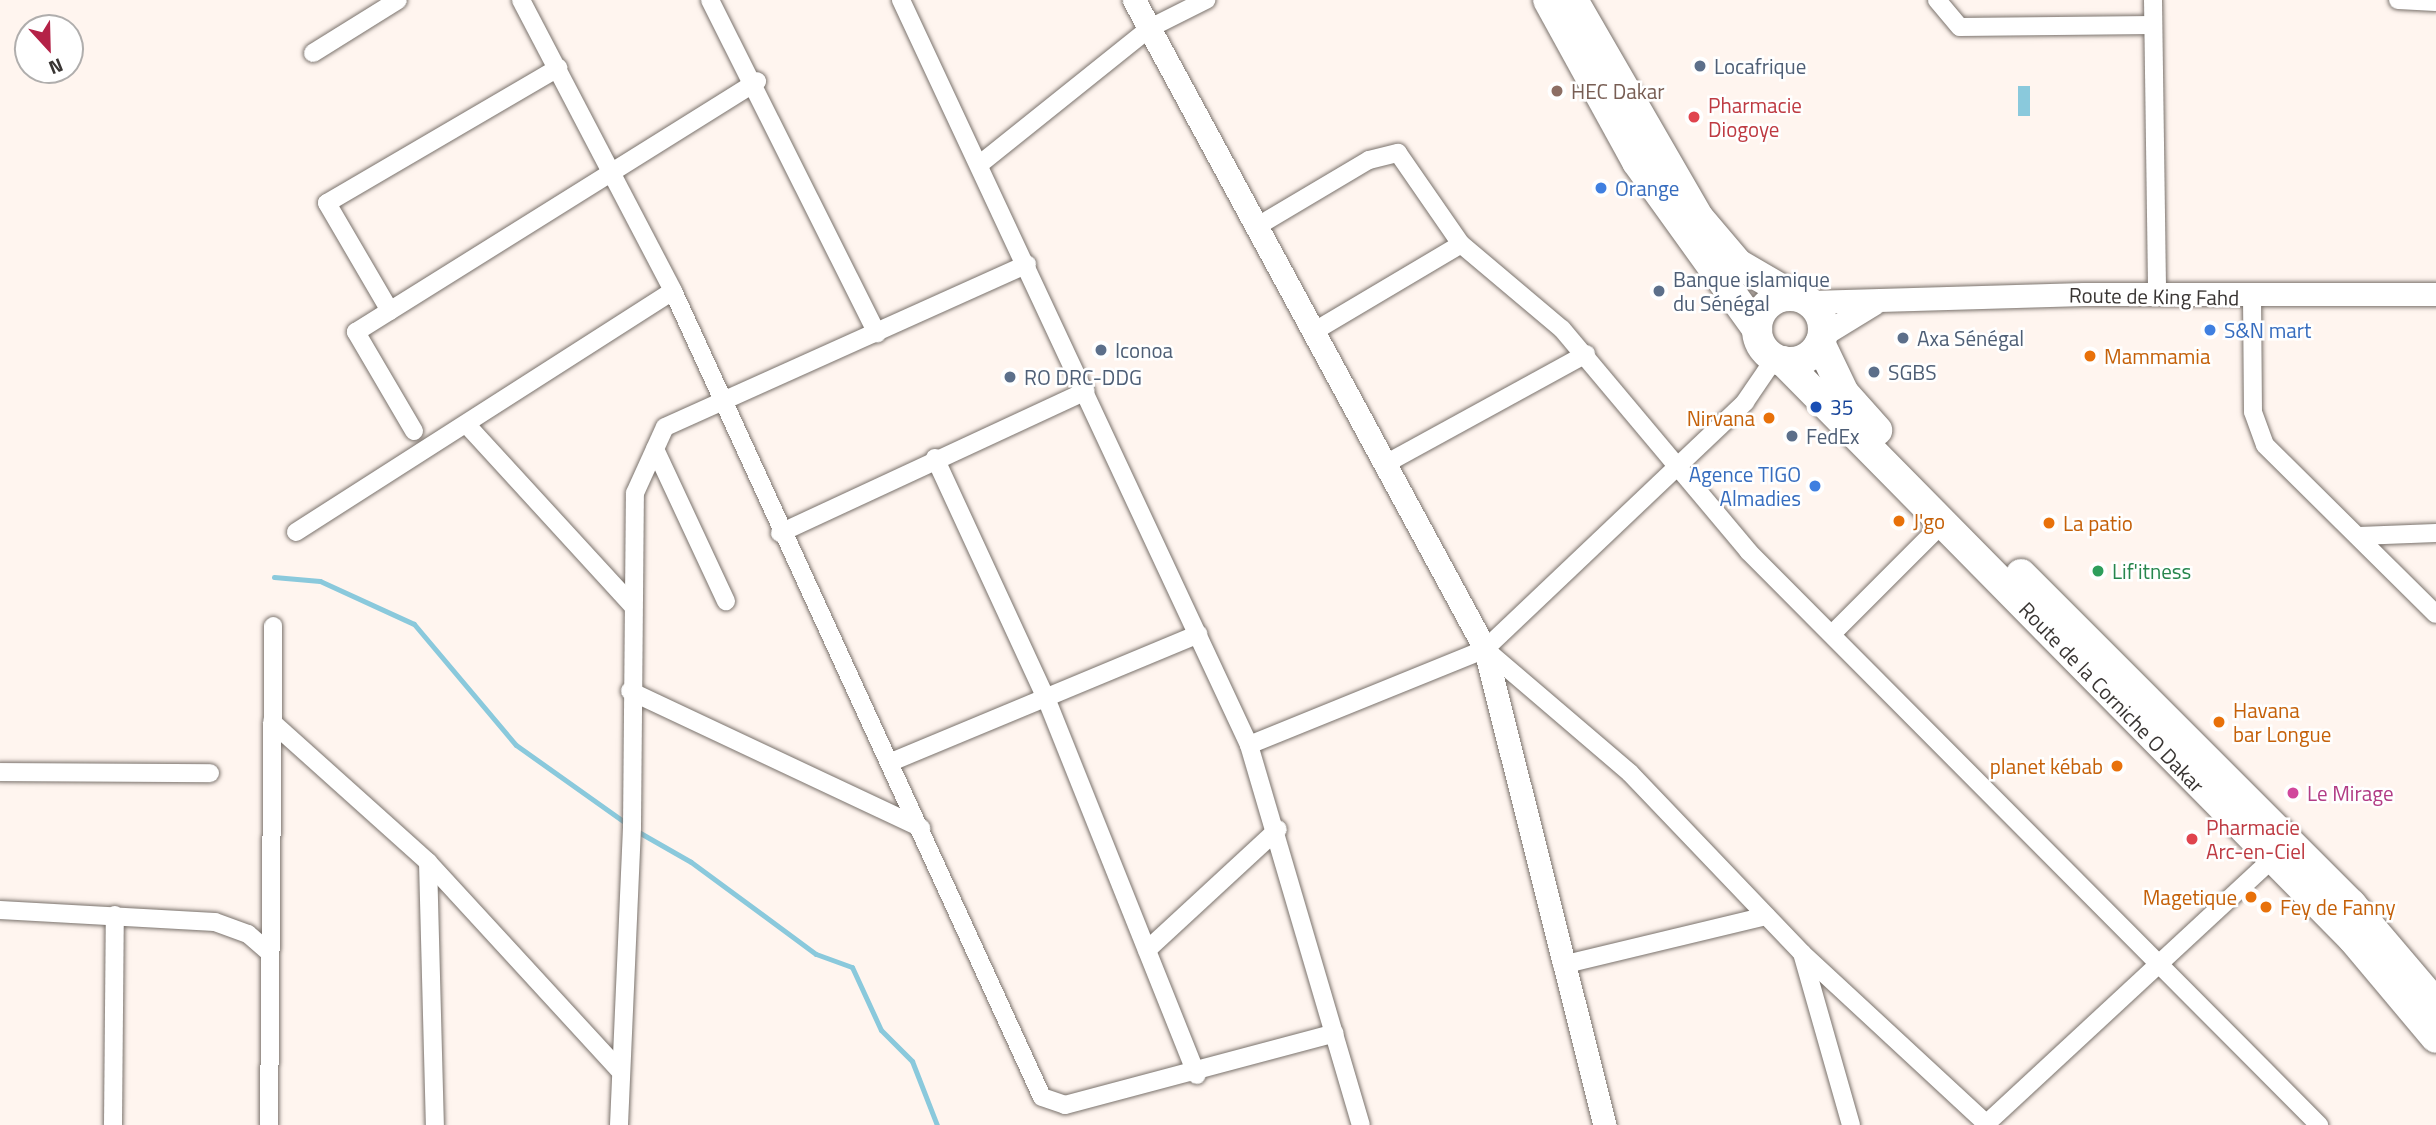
<!DOCTYPE html>
<html>
<head>
<meta charset="utf-8">
<style>
	body { margin:0 }
	#map { position:relative; width:2436px; height:1125px; overflow:hidden; background:#fff5ef; font-family:"Titillium Web",sans-serif }
	div>[style] { position:absolute }
	.water>* { inset:0; background:#8ac9dc; transform-origin:0 0 }
	.stream>* { height:5px; margin:-2.5px; padding:0 2.5px; transform-origin:2.5px; border-radius:2.5px; background:#8ac9dc }
	.roads { filter:drop-shadow(0 0 2px #7a726c) drop-shadow(0 0 2px #7a726c) }
	.minor>* { height:18px; margin:-9px; padding:0 9px; transform-origin:9px; border-radius:9px; background:#fff }
	.tertiary>* { height:23px; margin:-11.5px; padding:0 11.5px; transform-origin:11.5px; border-radius:11.5px; background:#fff }
	.trunk>* { height:30px; margin:-15px; padding:0 15px; transform-origin:15px; border-radius:15px; background:#fff }
	.trunk>.ring { margin:-15px; padding:0; box-sizing:content-box; background:none; border:30px solid #fff; border-radius:50% }
	.dots>* { width:19px; height:19px; translate:-50% -50%; box-sizing:border-box; border:4px solid #fff; border-radius:50% }
	span { translate:-50% -50%; white-space:nowrap; text-align:center; line-height:1.15; -webkit-text-stroke:5px #fff; paint-order:stroke }
	.service-label { font-size:21px; color:#4e5e75 }
	.left { translate:0 -50%; text-align:left }
	.education-label { font-size:21px; color:#785e54 }
	.health-label { font-size:21px; color:#be3a42 }
	.shop-label { font-size:21px; color:#366cbe }
	.right { translate:-100% -50%; text-align:right }
	.street-label { font-size:21px; color:#393533 }
	.food-label { font-size:21px; color:#c56008 }
	.transit-label { font-size:21px; color:#164399 }
	.leisure-label { font-size:21px; color:#27864d }
	.hotel-label { font-size:21px; color:#b23c85 }
	.north { position:absolute; left:14px; top:14px; width:70px; height:70px; box-sizing:border-box; background:#fff; border:2px solid #b0aead; border-radius:50%; rotate:158deg; font-size:19px; font-weight:700; line-height:28px; text-align:center; color:#393533 }
	.north::after { content:''; display:block; margin:auto; width:24px; height:32px; background:#b42247; clip-path:polygon(50% 0,100% 100%,50% 72%,0 100%) }
</style>
</head>
<body>
<div id="map">
	<div class="water">
		<div style="left:2018px;top:86px;width:12px;height:30px"></div>
	</div>
	<div class="stream">
		<div style="left:274px;top:577px;width:46px;rotate:5deg"></div>
		<div style="left:320px;top:581px;width:103px;rotate:24.6deg"></div>
		<div style="left:414px;top:624px;width:158px;rotate:49.9deg"></div>
		<div style="left:516px;top:745px;width:136px;rotate:35.4deg"></div>
		<div style="left:635px;top:830px;width:64px;rotate:29.7deg"></div>
		<div style="left:691px;top:862px;width:155px;rotate:36.4deg"></div>
		<div style="left:816px;top:954px;width:38px;rotate:20deg"></div>
		<div style="left:852px;top:967px;width:69px;rotate:65.3deg"></div>
		<div style="left:881px;top:1030px;width:44px;rotate:45deg"></div>
		<div style="left:912px;top:1061px;width:69px;rotate:68.7deg"></div>
	</div>
	<div class="roads">
		<div class="minor">
			<div style="left:521px;top:0;width:328px;rotate:62.4deg"></div>
			<div style="left:673px;top:291px;width:886px;rotate:65.4deg"></div>
			<div style="left:1042px;top:1097px;width:24px;rotate:19deg"></div>
			<div style="left:1065px;top:1105px;width:279px;rotate:-14.9deg"></div>
			<div style="left:710px;top:0;width:373px;rotate:63.4deg"></div>
			<div style="left:901px;top:0;width:822px;rotate:64.96deg"></div>
			<div style="left:1249px;top:745px;width:396px;rotate:73.6deg"></div>
			<div style="left:1937px;top:0;width:35px;rotate:50deg"></div>
			<div style="left:1960px;top:27px;width:193px;rotate:-0.6deg"></div>
			<div style="left:2153px;top:0;width:294px;rotate:89.2deg"></div>
			<div style="left:2398px;top:0;width:38px;rotate:3deg"></div>
			<div style="left:313px;top:53px;width:100px;rotate:-31.9deg"></div>
			<div style="left:980px;top:164px;width:218px;rotate:-38.7deg"></div>
			<div style="left:1150px;top:28px;width:63px;rotate:-26.6deg"></div>
			<div style="left:1256px;top:227px;width:131px;rotate:-30.7deg"></div>
			<div style="left:1369px;top:160px;width:30px;rotate:-14deg"></div>
			<div style="left:1398px;top:153px;width:111px;rotate:55.3deg"></div>
			<div style="left:1461px;top:244px;width:132px;rotate:40.1deg"></div>
			<div style="left:1562px;top:329px;width:290px;rotate:50deg"></div>
			<div style="left:1748px;top:551px;width:810px;rotate:45.15deg"></div>
			<div style="left:2252px;top:297px;width:115px;rotate:89.5deg"></div>
			<div style="left:2253px;top:412px;width:35px;rotate:70deg"></div>
			<div style="left:2265px;top:445px;width:240px;rotate:44.7deg"></div>
			<div style="left:390px;top:311px;width:125px;rotate:-120.3deg"></div>
			<div style="left:327px;top:203px;width:268px;rotate:-30.3deg"></div>
			<div style="left:1313px;top:332px;width:172px;rotate:-30.7deg"></div>
			<div style="left:467px;top:425px;width:244px;rotate:47.5deg"></div>
			<div style="left:414px;top:431px;width:115px;rotate:-120.4deg"></div>
			<div style="left:356px;top:332px;width:473px;rotate:-32deg"></div>
			<div style="left:655px;top:449px;width:168px;rotate:65deg"></div>
			<div style="left:935px;top:458px;width:264px;rotate:65.2deg"></div>
			<div style="left:1046px;top:698px;width:406px;rotate:68.2deg"></div>
			<div style="left:1387px;top:463px;width:227px;rotate:-28.7deg"></div>
			<div style="left:296px;top:532px;width:447px;rotate:-32.6deg"></div>
			<div style="left:780px;top:533px;width:337px;rotate:-24.9deg"></div>
			<div style="left:2359px;top:536px;width:77px;rotate:-2.2deg"></div>
			<div style="left:1832px;top:634px;width:157px;rotate:-45deg"></div>
			<div style="left:1485px;top:649px;width:191px;rotate:40.5deg"></div>
			<div style="left:1630px;top:773px;width:249px;rotate:46.3deg"></div>
			<div style="left:1802px;top:953px;width:253px;rotate:42.8deg"></div>
			<div style="left:630px;top:691px;width:322px;rotate:25.2deg"></div>
			<div style="left:272px;top:722px;width:210px;rotate:41.9deg"></div>
			<div style="left:428px;top:862px;width:285px;rotate:47.4deg"></div>
			<div style="left:1249px;top:745px;width:255px;rotate:-22.1deg"></div>
			<div style="left:1485px;top:649px;width:359px;rotate:-43.5deg"></div>
			<div style="left:1745px;top:402px;width:53px;rotate:-55.7deg"></div>
			<div style="left:891px;top:762px;width:333px;rotate:-22.6deg"></div>
			<div style="left:0;top:772px;width:210px;rotate:0.3deg"></div>
			<div style="left:428px;top:862px;width:263px;rotate:88.5deg"></div>
			<div style="left:0;top:910px;width:215px;rotate:3.2deg"></div>
			<div style="left:215px;top:922px;width:35px;rotate:20deg"></div>
			<div style="left:248px;top:934px;width:29px;rotate:41deg"></div>
			<div style="left:1147px;top:950px;width:178px;rotate:-42.7deg"></div>
			<div style="left:1802px;top:953px;width:179px;rotate:74.1deg"></div>
			<div style="left:1562px;top:965px;width:210px;rotate:-13.5deg"></div>
			<div style="left:113px;top:1125px;width:210px;rotate:-89.5deg"></div>
			<div style="left:269px;top:1125px;width:499px;rotate:-89.5deg"></div>
			<div style="left:619px;top:1125px;width:297px;rotate:-87.5deg"></div>
			<div style="left:632px;top:828px;width:335px;rotate:-89.5deg"></div>
			<div style="left:635px;top:493px;width:72px;rotate:-65.6deg"></div>
			<div style="left:665px;top:427px;width:397px;rotate:-24.2deg"></div>
			<div style="left:1985px;top:1125px;width:391px;rotate:-42.8deg"></div>
		</div>
		<div class="tertiary">
			<div style="left:1134px;top:0;width:738px;rotate:61.59deg"></div>
			<div style="left:1485px;top:649px;width:491px;rotate:75.9deg"></div>
			<div style="left:1811px;top:302px;width:273px;rotate:-1.7deg"></div>
			<div style="left:2084px;top:294px;width:352px"></div>
			<div style="left:1824px;top:334px;width:57px;rotate:-31.5deg"></div>
		</div>
		<div class="trunk">
			<div style="left:1548px;top:0;width:185px;rotate:61.2deg"></div>
			<div style="left:1637px;top:162px;width:206px;rotate:54.3deg"></div>
			<div style="left:1573px;top:0;width:252px;rotate:60deg"></div>
			<div style="left:1699px;top:218px;width:60px;rotate:49.7deg"></div>
			<div style="left:1738px;top:264px;width:61px;rotate:30.3deg"></div>
			<div class="ring" style="left:1757px;top:296px;width:36px;height:36px"></div>
			<div style="left:1820px;top:343px;width:55px;rotate:64.4deg"></div>
			<div style="left:1844px;top:393px;width:50px;rotate:48.3deg"></div>
			<div style="left:1783px;top:361px;width:812px;rotate:45.4deg"></div>
			<div style="left:2353px;top:939px;width:129px;rotate:50deg"></div>
			<div style="left:2021px;top:574px;width:467px;rotate:45deg"></div>
			<div style="left:2351px;top:904px;width:131px;rotate:49.6deg"></div>
		</div>
	</div>
	<div class="dots">
		<div style="left:1700px;top:66px;background:#5c6f8a"></div>
		<div style="left:1557px;top:91px;background:#8d6e63"></div>
		<div style="left:1694px;top:117px;background:#e0444e"></div>
		<div style="left:1601px;top:188px;background:#3f7fe0"></div>
		<div style="left:1659px;top:291px;background:#5c6f8a"></div>
		<div style="left:2210px;top:330px;background:#3f7fe0"></div>
		<div style="left:1903px;top:338px;background:#5c6f8a"></div>
		<div style="left:1101px;top:350px;background:#5c6f8a"></div>
		<div style="left:2090px;top:356px;background:#e8710a"></div>
		<div style="left:1874px;top:372px;background:#5c6f8a"></div>
		<div style="left:1010px;top:377px;background:#5c6f8a"></div>
		<div style="left:1816px;top:407px;background:#1a4fb4"></div>
		<div style="left:1769px;top:418px;background:#e8710a"></div>
		<div style="left:1792px;top:436px;background:#5c6f8a"></div>
		<div style="left:1815px;top:486px;background:#3f7fe0"></div>
		<div style="left:1899px;top:521px;background:#e8710a"></div>
		<div style="left:2049px;top:523px;background:#e8710a"></div>
		<div style="left:2098px;top:571px;background:#2e9e5b"></div>
		<div style="left:2219px;top:722px;background:#e8710a"></div>
		<div style="left:2117px;top:766px;background:#e8710a"></div>
		<div style="left:2293px;top:793px;background:#d1479c"></div>
		<div style="left:2192px;top:839px;background:#e0444e"></div>
		<div style="left:2251px;top:897px;background:#e8710a"></div>
		<div style="left:2266px;top:907px;background:#e8710a"></div>
	</div>
	<div class="service-label">
		<span class="left" style="left:1714px;top:66px">Locafrique</span>
		<span class="left" style="left:1673px;top:291px">Banque islamique<br>du Sénégal</span>
		<span class="left" style="left:1917px;top:338px">Axa Sénégal</span>
		<span class="left" style="left:1115px;top:350px">Iconoa</span>
		<span class="left" style="left:1888px;top:372px">SGBS</span>
		<span class="left" style="left:1024px;top:377px">RO DRC-DDG</span>
		<span class="left" style="left:1806px;top:436px">FedEx</span>
	</div>
	<div class="education-label">
		<span class="left" style="left:1571px;top:91px">HEC Dakar</span>
	</div>
	<div class="health-label">
		<span class="left" style="left:1708px;top:117px">Pharmacie<br>Diogoye</span>
		<span class="left" style="left:2206px;top:839px">Pharmacie<br>Arc-en-Ciel</span>
	</div>
	<div class="shop-label">
		<span class="left" style="left:1615px;top:188px">Orange</span>
		<span class="left" style="left:2224px;top:330px">S&amp;N mart</span>
		<span class="right" style="left:1801px;top:486px">Agence TIGO<br>Almadies</span>
	</div>
	<div class="street-label">
		<span style="left:2154px;top:296px;rotate:1deg">Route de King Fahd</span>
		<span style="left:2112px;top:697px;rotate:46deg">Route de la Corniche O Dakar</span>
	</div>
	<div class="food-label">
		<span class="left" style="left:2104px;top:356px">Mammamia</span>
		<span class="right" style="left:1755px;top:418px">Nirvana</span>
		<span class="left" style="left:1913px;top:521px">J'go</span>
		<span class="left" style="left:2063px;top:523px">La patio</span>
		<span class="left" style="left:2233px;top:722px">Havana<br>bar Longue</span>
		<span class="right" style="left:2103px;top:766px">planet kébab</span>
		<span class="right" style="left:2237px;top:897px">Magetique</span>
		<span class="left" style="left:2280px;top:907px">Fey de Fanny</span>
	</div>
	<div class="transit-label">
		<span class="left" style="left:1830px;top:407px">35</span>
	</div>
	<div class="leisure-label">
		<span class="left" style="left:2112px;top:571px">Lif'itness</span>
	</div>
	<div class="hotel-label">
		<span class="left" style="left:2307px;top:793px">Le Mirage</span>
	</div>
	<div class="north">N</div>
</div>
</body>
</html>
